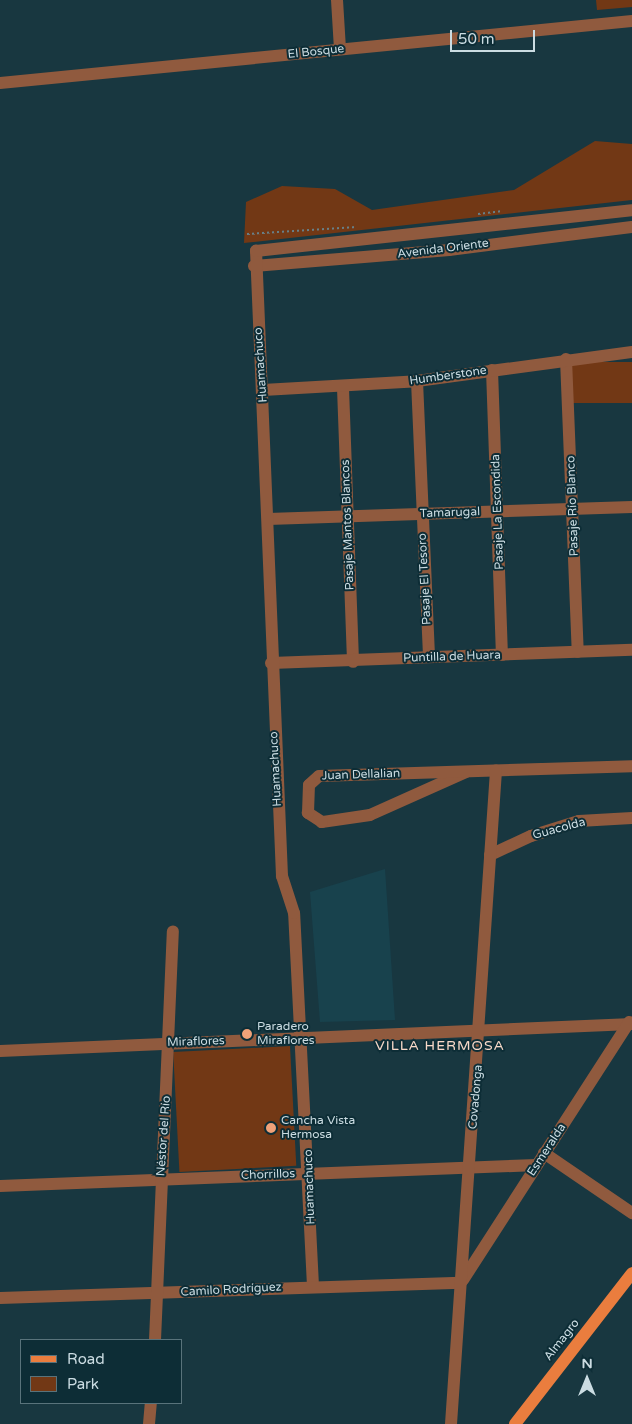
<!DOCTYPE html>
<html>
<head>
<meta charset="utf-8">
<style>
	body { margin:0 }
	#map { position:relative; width:632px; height:1424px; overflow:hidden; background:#183740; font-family:"Varela Round",sans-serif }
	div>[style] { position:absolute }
	.built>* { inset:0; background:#18424d }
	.green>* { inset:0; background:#723815; transform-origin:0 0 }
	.path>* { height:2px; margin-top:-1px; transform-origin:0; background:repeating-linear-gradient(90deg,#688088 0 2.5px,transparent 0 5px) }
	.minor>* { height:12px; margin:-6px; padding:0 6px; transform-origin:6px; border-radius:6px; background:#905a3e }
	.primary>* { height:12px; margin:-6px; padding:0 6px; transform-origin:6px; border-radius:6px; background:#ea7d3e }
	.dots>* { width:14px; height:14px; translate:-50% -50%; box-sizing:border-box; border:2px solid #0d2d36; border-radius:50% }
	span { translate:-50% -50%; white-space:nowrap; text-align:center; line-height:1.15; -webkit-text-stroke:4px #0d2d36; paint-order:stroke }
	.street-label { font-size:12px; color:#cbdce2 }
	.poi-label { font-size:12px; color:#cbdce2 }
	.left { translate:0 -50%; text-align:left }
	.neighbourhood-label { font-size:14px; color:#f7d9c9; letter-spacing:1px }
	.legend { position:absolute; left:20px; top:1339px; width:162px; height:65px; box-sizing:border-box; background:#0d2d36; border:1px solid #59737b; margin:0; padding:6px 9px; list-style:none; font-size:15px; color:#cbdce2 }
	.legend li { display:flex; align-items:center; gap:10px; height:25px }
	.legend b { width:25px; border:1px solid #59737b }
	.north { position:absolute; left:562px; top:1354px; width:50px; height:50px; -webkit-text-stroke:4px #0d2d36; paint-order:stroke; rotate:0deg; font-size:14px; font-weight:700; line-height:20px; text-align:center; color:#cbdce2 }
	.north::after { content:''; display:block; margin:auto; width:18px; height:22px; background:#cbdce2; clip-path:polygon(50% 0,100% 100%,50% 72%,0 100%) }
	.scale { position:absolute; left:450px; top:30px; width:85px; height:22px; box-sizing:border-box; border:2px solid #cbdce2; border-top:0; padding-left:6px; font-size:15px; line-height:18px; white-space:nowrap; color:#cbdce2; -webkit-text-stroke:4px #0d2d36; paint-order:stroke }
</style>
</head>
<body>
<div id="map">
	<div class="built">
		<div style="clip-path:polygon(385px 869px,395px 1020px,320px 1022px,310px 892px)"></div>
	</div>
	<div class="green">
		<div style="clip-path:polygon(596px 0,632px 0,632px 7px,597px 10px)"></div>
		<div style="clip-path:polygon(595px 141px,632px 144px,632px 200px,244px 243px,246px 202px,282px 186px,335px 189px,372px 210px,514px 190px)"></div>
		<div style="left:632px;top:362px;width:41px;height:62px;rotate:90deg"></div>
		<div style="left:290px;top:1046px;width:120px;height:117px;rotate:87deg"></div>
	</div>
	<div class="path">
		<div style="left:478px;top:214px;width:25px;rotate:-7deg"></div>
		<div style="left:247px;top:234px;width:110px;rotate:-3.6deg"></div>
	</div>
	<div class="minor">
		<div style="left:337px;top:0;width:49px;rotate:86.5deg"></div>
		<div style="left:0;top:83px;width:635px;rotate:-5.6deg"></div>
		<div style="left:254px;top:266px;width:196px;rotate:-4.7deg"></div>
		<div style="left:449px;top:250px;width:184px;rotate:-7.2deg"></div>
		<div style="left:566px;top:359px;width:293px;rotate:87.7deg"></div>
		<div style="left:492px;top:370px;width:285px;rotate:88deg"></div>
		<div style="left:417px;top:381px;width:276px;rotate:87.5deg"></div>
		<div style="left:343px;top:388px;width:274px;rotate:87.9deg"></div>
		<div style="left:263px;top:390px;width:154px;rotate:-3.3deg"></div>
		<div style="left:417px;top:381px;width:217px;rotate:-7.7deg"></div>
		<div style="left:268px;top:519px;width:364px;rotate:-1.9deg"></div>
		<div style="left:271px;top:663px;width:361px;rotate:-2.1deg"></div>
		<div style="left:466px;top:772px;width:105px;rotate:155.9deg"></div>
		<div style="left:370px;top:815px;width:49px;rotate:171.7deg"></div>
		<div style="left:322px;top:822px;width:17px;rotate:-147deg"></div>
		<div style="left:308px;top:813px;width:28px;rotate:-88deg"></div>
		<div style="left:309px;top:785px;width:13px;rotate:-42deg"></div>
		<div style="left:319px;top:776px;width:313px;rotate:-1.8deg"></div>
		<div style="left:490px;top:855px;width:45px;rotate:-24.9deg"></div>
		<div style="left:531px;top:836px;width:50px;rotate:-17.4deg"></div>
		<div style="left:579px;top:821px;width:53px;rotate:-3.2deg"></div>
		<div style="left:0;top:1051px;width:633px;rotate:-2.45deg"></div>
		<div style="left:544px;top:1153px;width:107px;rotate:34.3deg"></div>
		<div style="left:0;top:1186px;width:537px;rotate:-2.24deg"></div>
		<div style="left:463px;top:1280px;width:307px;rotate:-57.2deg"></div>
		<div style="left:313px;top:1286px;width:373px;rotate:-92.9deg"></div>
		<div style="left:294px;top:913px;width:39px;rotate:-108deg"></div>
		<div style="left:282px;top:876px;width:626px;rotate:-92.38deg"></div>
		<div style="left:256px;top:251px;width:378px;rotate:-6.2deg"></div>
		<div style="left:0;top:1298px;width:461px;rotate:-1.9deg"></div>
		<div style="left:155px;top:1340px;width:409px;rotate:-87.5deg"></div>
		<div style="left:149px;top:1424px;width:21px;rotate:-85deg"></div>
		<div style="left:451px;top:1424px;width:655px;rotate:-86.06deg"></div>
	</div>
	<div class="primary">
		<div style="left:515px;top:1424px;width:191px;rotate:-52.2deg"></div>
	</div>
	<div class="dots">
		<div style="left:247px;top:1034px;background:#f0a279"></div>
		<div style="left:271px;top:1128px;background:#f0a279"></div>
	</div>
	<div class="street-label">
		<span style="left:316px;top:52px;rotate:-6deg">El Bosque</span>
		<span style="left:443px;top:249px;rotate:-7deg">Avenida Oriente</span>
		<span style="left:261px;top:365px;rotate:-94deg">Huamachuco</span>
		<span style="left:448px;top:376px;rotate:-8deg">Humberstone</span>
		<span style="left:573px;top:506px;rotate:-92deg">Pasaje Río Blanco</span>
		<span style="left:498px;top:512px;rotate:-92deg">Pasaje La Escondida</span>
		<span style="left:450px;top:513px;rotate:-2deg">Tamarugal</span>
		<span style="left:348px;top:525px;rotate:-92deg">Pasaje Mantos Blancos</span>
		<span style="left:425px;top:579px;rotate:-93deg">Pasaje El Tesoro</span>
		<span style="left:452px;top:657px;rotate:-2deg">Puntilla de Huara</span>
		<span style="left:276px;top:769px;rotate:-93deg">Huamachuco</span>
		<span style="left:361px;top:775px;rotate:-2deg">Juan Dellalian</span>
		<span style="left:559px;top:829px;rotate:-15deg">Guacolda</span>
		<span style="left:196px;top:1042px;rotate:-2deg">Miraflores</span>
		<span style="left:476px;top:1097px;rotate:-85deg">Covadonga</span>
		<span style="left:164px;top:1136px;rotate:-86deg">Néstor del Río</span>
		<span style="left:547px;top:1150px;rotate:-57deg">Esmeralda</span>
		<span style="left:268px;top:1175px;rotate:-2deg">Chorrillos</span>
		<span style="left:310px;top:1187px;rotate:-92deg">Huamachuco</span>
		<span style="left:231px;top:1290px;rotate:-3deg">Camilo Rodríguez</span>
		<span style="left:562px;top:1340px;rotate:-52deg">Almagro</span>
	</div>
	<div class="poi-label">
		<span class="left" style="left:257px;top:1034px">Paradero<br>Miraflores</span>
		<span class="left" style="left:281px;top:1128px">Cancha Vista<br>Hermosa</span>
	</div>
	<div class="neighbourhood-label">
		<span style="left:440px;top:1046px">VILLA HERMOSA</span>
	</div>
	<ul class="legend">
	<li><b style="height:6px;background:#ea7d3e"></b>Road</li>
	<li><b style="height:14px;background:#723815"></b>Park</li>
	</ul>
	<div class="north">N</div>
	<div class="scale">50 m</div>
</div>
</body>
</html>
